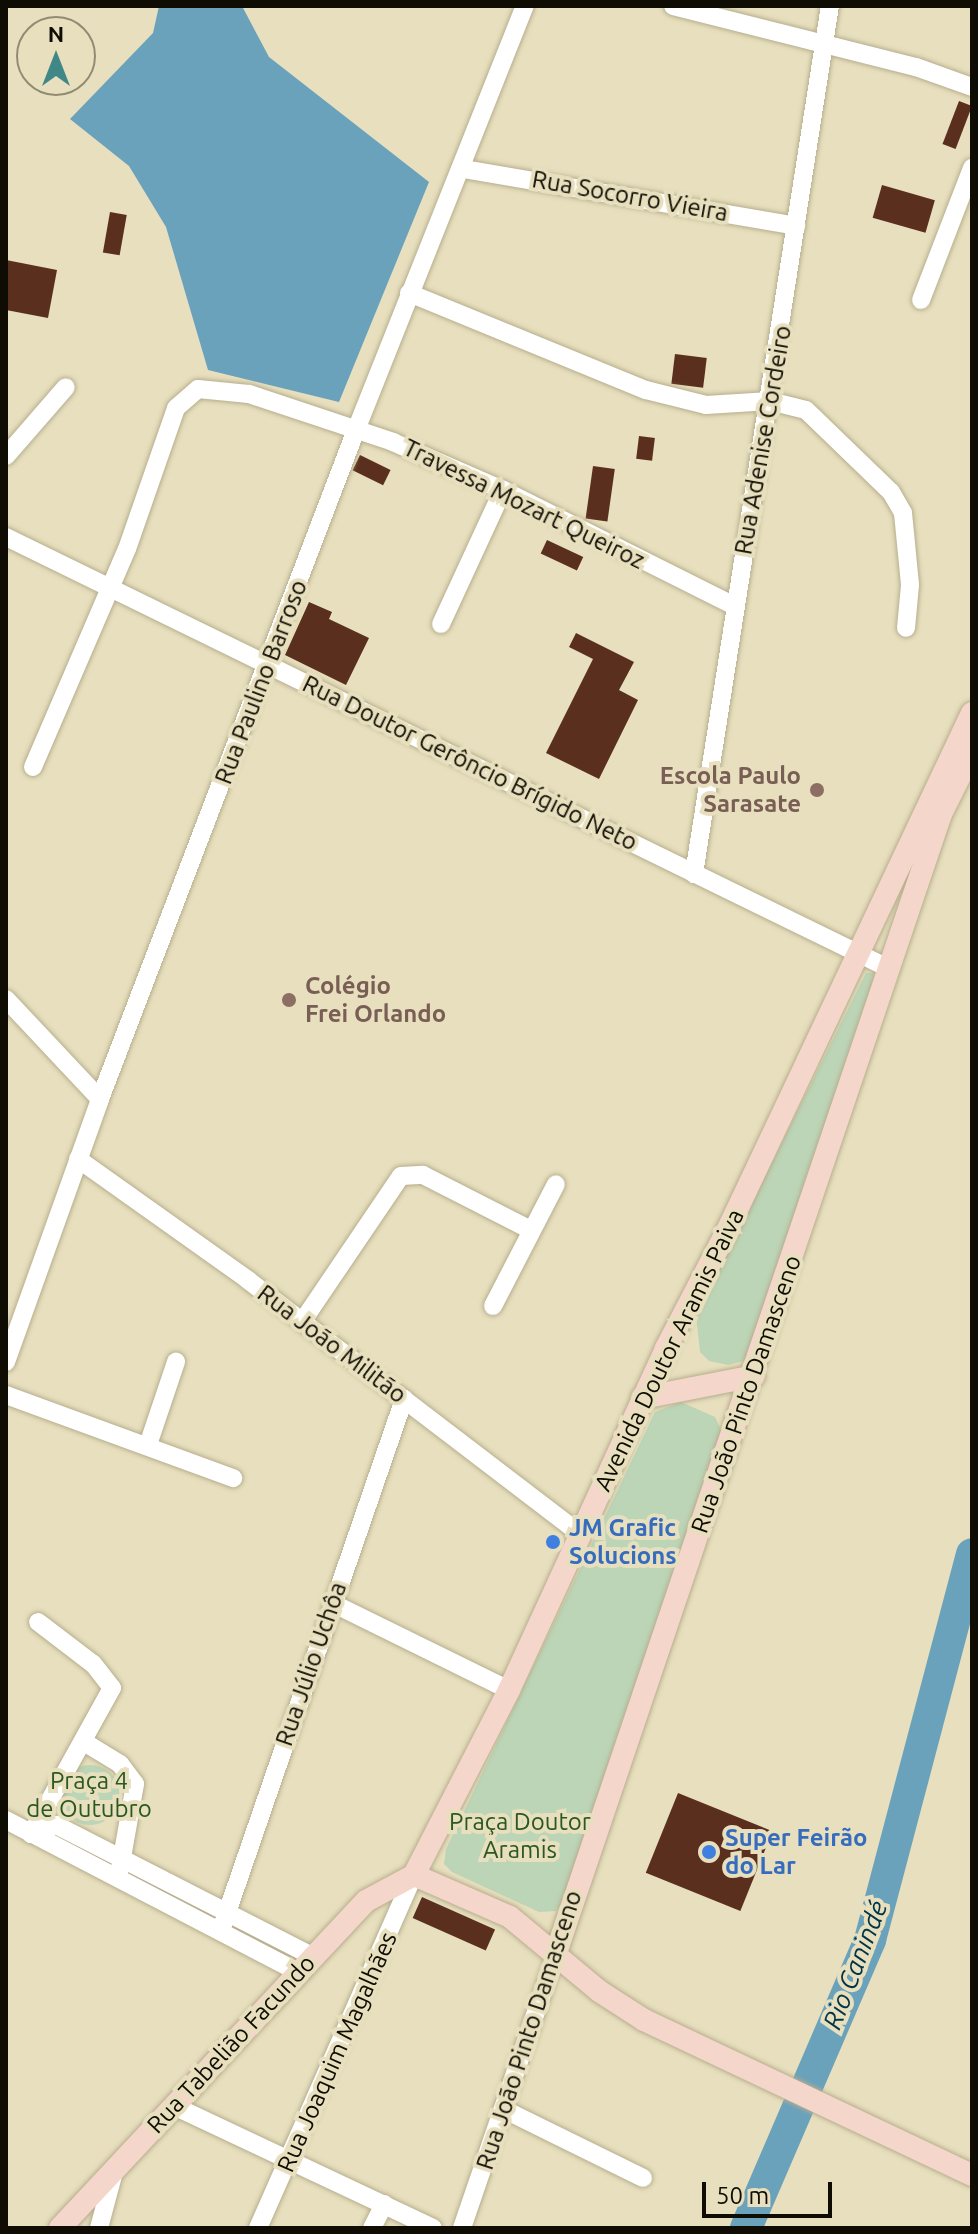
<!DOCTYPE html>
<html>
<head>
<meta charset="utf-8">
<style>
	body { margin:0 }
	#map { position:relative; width:978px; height:2234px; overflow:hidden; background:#e7dfbd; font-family:Ubuntu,sans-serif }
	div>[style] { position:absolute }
	.green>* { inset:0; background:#bcd5b6 }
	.round { border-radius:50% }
	.water>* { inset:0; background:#6aa2bc }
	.river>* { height:32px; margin:-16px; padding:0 16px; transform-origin:16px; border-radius:16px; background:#6aa2bc }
	.building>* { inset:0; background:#5b2f1e; transform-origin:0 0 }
	.roads { filter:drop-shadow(0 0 2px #b6ae8e) drop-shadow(0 0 2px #b6ae8e) }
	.minor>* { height:18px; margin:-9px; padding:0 9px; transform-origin:9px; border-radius:9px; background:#fff }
	.major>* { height:22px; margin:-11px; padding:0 11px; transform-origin:11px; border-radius:11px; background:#f5d6ca }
	.dots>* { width:22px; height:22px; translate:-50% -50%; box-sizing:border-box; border:4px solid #e7dfbd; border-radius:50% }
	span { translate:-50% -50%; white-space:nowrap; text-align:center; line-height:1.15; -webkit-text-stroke:8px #e7dfbd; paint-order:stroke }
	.street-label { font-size:24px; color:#0f0c03 }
	.education-label { font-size:24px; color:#785e54; font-weight:700 }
	.right { translate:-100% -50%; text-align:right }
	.left { translate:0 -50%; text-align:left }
	.shop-label { font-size:24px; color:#366cbe; font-weight:700 }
	.park-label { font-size:24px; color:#2b5820 }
	.water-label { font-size:26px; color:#013447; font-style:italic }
	.frame { position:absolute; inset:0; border:8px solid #0f0c03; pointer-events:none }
	.north { position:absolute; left:16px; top:16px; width:80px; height:80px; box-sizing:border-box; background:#e7dfbd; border:2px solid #918b73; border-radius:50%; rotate:0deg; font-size:22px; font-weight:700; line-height:32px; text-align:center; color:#0f0c03 }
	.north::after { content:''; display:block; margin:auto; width:28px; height:36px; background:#408888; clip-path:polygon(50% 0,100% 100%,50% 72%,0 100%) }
	.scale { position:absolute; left:702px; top:2182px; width:130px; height:36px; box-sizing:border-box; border:4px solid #0f0c03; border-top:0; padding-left:10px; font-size:24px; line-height:28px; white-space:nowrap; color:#0f0c03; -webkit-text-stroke:6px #e7dfbd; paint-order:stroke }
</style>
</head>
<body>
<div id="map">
	<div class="green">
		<div style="clip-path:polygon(866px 973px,873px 973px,875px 984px,754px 1349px,743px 1361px,728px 1365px,709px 1361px,700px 1352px,696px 1315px)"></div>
		<div style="clip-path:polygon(681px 1402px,715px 1417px,723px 1434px,562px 1902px,556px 1911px,539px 1912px,452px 1872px,444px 1864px,446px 1849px,655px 1412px)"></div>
		<div class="round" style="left:60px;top:1765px;width:60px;height:60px"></div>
	</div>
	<div class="water">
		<div style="clip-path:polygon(159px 6px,242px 6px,269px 57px,429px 182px,339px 402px,208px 370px,166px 227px,129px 166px,70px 119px,153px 33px)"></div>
	</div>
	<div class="river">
		<div style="left:746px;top:2228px;width:314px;rotate:-66.7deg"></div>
		<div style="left:870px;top:1940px;width:399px;rotate:-75.2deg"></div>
	</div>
	<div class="building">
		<div style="left:959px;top:101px;width:14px;height:46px;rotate:21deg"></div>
		<div style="left:882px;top:185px;width:55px;height:34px;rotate:16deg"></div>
		<div style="left:110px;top:212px;width:17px;height:41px;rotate:10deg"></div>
		<div style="clip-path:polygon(6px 260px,57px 270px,48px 318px,6px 310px)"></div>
		<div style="left:675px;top:354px;width:32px;height:30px;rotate:7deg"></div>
		<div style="left:639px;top:436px;width:16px;height:23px;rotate:7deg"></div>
		<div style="left:360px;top:455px;width:34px;height:17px;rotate:26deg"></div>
		<div style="left:593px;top:466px;width:22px;height:53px;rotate:8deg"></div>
		<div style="left:547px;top:540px;width:40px;height:15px;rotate:25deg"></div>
		<div style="clip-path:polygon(309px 602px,332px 612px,329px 619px,369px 638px,346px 685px,285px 655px)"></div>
		<div style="clip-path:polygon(576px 633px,634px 662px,619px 690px,638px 700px,599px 779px,546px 753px,593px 659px,569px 647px)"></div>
		<div style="left:678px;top:1793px;width:102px;height:86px;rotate:22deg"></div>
		<div style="left:422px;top:1897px;width:80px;height:23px;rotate:24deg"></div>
	</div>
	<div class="roads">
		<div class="minor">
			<div style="left:673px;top:6px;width:251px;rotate:14.1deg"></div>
			<div style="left:916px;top:67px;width:59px;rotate:19.7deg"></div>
			<div style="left:463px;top:169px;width:338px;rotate:9.7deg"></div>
			<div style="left:409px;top:293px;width:256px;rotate:22.3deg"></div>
			<div style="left:646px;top:390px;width:62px;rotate:14deg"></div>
			<div style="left:706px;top:405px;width:64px;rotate:-3.6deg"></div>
			<div style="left:770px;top:401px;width:37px;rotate:14deg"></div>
			<div style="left:806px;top:410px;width:118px;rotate:44deg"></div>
			<div style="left:891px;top:492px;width:24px;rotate:60deg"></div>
			<div style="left:903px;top:513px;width:72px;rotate:84.4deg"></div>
			<div style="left:910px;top:585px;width:43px;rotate:95.3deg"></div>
			<div style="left:921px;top:300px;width:142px;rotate:-68.9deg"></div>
			<div style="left:6px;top:456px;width:91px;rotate:-49deg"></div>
			<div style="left:6px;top:537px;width:984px;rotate:26.04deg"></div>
			<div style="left:441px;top:624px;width:148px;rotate:-65.2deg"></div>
			<div style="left:33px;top:767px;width:237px;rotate:-66.7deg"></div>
			<div style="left:127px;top:549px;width:149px;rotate:-70.8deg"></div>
			<div style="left:176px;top:408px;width:29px;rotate:-41deg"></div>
			<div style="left:198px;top:389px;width:51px;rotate:5.6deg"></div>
			<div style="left:249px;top:394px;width:152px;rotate:18.4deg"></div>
			<div style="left:393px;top:442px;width:120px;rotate:23.6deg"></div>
			<div style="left:503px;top:490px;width:259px;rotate:26.6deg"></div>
			<div style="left:694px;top:874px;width:879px;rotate:-81.1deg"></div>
			<div style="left:6px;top:999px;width:137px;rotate:46.8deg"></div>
			<div style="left:78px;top:1159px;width:209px;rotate:35.4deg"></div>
			<div style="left:248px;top:1280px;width:419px;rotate:37.4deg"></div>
			<div style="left:493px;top:1306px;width:137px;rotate:-62.7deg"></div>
			<div style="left:302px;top:1322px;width:176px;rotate:-55.9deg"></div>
			<div style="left:401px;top:1176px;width:22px;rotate:-3deg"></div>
			<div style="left:423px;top:1175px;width:121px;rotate:27deg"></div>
			<div style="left:6px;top:1362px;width:279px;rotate:-70.3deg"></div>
			<div style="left:100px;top:1099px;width:716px;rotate:-69.06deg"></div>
			<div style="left:356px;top:430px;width:456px;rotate:-68.3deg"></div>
			<div style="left:6px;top:1395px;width:242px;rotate:20.1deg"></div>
			<div style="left:148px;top:1445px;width:88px;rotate:-71.4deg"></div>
			<div style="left:332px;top:1603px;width:197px;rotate:26.2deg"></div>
			<div style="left:84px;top:1742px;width:42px;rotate:31.4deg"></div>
			<div style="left:120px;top:1764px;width:25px;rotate:53deg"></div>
			<div style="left:135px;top:1784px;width:86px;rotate:100deg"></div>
			<div style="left:6px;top:1820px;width:327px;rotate:27.5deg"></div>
			<div style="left:31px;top:1834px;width:27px;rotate:-20deg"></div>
			<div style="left:56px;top:1825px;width:288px;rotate:27.1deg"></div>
			<div style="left:31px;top:1834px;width:167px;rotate:-61deg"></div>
			<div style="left:112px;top:1688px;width:31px;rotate:-128deg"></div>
			<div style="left:93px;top:1664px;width:69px;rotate:-142.6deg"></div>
			<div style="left:221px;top:1930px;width:562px;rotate:-70.98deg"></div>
			<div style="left:174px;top:2106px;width:286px;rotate:25.2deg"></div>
			<div style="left:503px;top:2109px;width:156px;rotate:26.2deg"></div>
			<div style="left:99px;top:2228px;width:58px;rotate:-75deg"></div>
			<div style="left:258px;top:2228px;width:386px;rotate:-66.2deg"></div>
			<div style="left:372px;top:2228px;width:27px;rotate:-63deg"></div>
			<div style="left:462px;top:2228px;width:291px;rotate:-71.1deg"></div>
		</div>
		<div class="major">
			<div style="left:642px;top:1398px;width:114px;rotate:-11.1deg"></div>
			<div style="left:414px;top:1875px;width:208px;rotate:-62.8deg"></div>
			<div style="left:509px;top:1690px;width:376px;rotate:-65.3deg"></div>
			<div style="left:666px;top:1348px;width:132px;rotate:-62.5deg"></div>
			<div style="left:727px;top:1231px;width:573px;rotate:-64.69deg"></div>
			<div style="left:556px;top:1953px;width:1202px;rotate:-71.32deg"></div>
			<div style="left:941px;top:814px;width:69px;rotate:-63.4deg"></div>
			<div style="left:60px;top:2228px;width:448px;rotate:-46.9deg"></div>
			<div style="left:366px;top:1901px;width:55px;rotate:-28.4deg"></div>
			<div style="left:414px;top:1875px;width:105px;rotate:23.6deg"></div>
			<div style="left:510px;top:1917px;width:116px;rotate:39.7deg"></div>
			<div style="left:599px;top:1991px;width:54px;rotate:32.8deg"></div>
			<div style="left:644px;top:2020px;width:363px;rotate:25.3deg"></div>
		</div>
	</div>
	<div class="dots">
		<div style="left:817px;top:790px;background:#8d6e63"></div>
		<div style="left:289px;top:1000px;background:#8d6e63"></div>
		<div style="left:553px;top:1542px;background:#3f7fe0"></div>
		<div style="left:709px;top:1852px;background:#3f7fe0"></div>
	</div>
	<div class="street-label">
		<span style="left:630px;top:196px;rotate:10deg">Rua Socorro Vieira</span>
		<span style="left:763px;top:440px;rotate:-80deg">Rua Adenise Cordeiro</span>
		<span style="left:524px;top:504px;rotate:26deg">Travessa Mozart Queiroz</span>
		<span style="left:261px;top:682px;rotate:-69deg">Rua Paulino Barroso</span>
		<span style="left:470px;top:763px;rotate:26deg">Rua Doutor Gerôncio Brígido Neto</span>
		<span style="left:332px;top:1344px;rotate:37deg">Rua João Militão</span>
		<span style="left:669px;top:1350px;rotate:-64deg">Avenida Doutor Aramis Paiva</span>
		<span style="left:746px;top:1394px;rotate:-71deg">Rua João Pinto Damasceno</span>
		<span style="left:311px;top:1664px;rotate:-71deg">Rua Júlio Uchôa</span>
		<span style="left:529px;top:2030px;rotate:-72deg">Rua João Pinto Damasceno</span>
		<span style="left:231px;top:2044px;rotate:-47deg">Rua Tabelião Facundo</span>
		<span style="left:337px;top:2052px;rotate:-66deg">Rua Joaquim Magalhães</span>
	</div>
	<div class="education-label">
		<span class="right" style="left:801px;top:790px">Escola Paulo<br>Sarasate</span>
		<span class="left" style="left:305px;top:1000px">Colégio<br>Frei Orlando</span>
	</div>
	<div class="shop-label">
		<span class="left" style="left:569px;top:1542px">JM Grafic<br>Solucions</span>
		<span class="left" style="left:725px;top:1852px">Super Feirão<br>do Lar</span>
	</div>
	<div class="park-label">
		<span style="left:89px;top:1795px">Praça 4<br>de Outubro</span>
		<span style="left:520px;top:1836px">Praça Doutor<br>Aramis</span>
	</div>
	<div class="water-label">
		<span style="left:855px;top:1965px;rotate:-69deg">Rio Canindé</span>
	</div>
	<div class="frame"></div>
	<div class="north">N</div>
	<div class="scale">50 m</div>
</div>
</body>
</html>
